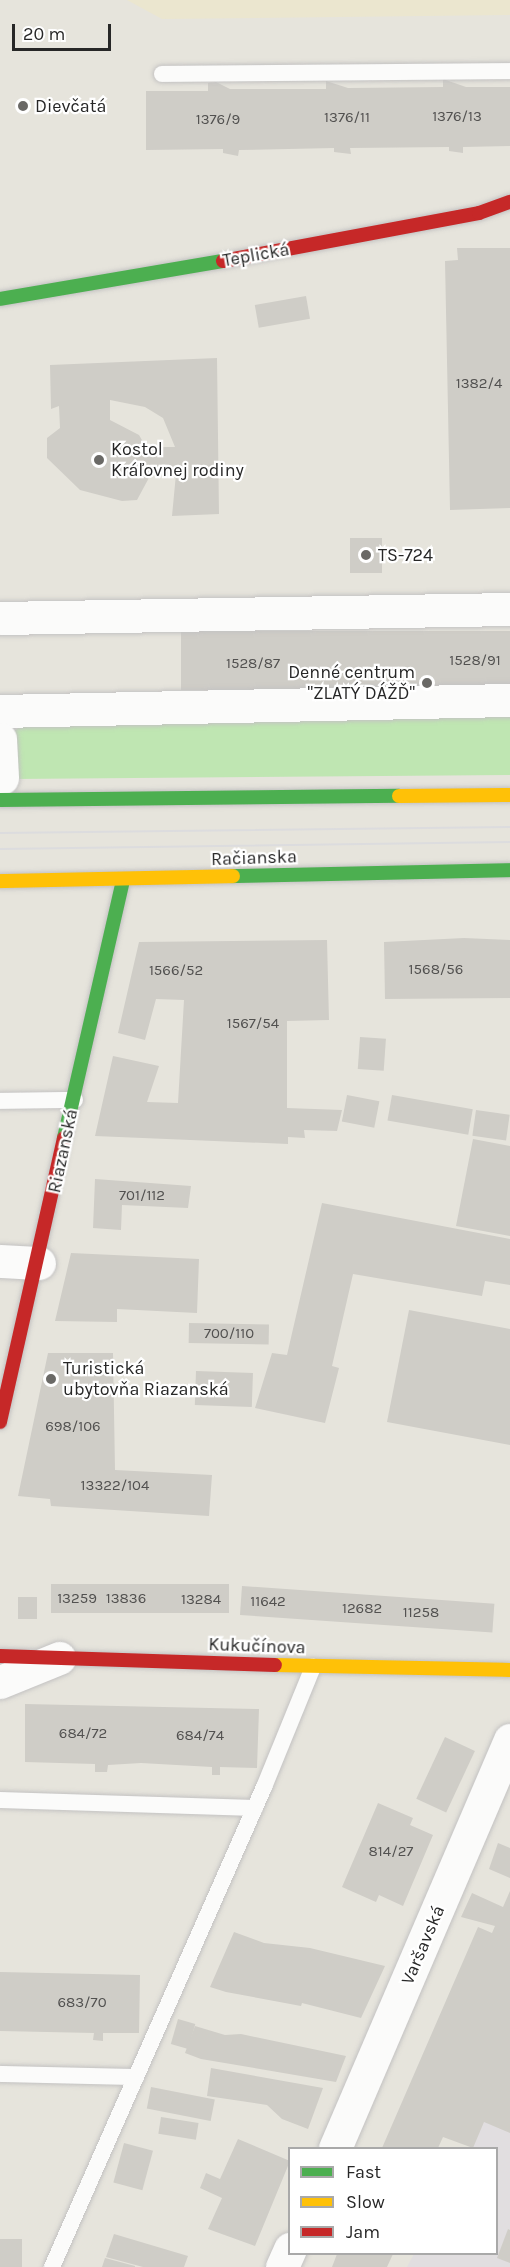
<!DOCTYPE html>
<html>
<head>
<meta charset="utf-8">
<style>
	body { margin:0 }
	#map { position:relative; width:510px; height:2267px; overflow:hidden; background:#e6e4dc; font-family:Karla,sans-serif }
	div>[style] { position:absolute }
	.industrial>* { inset:0; background:#e1dee0 }
	.education>* { inset:0; background:#ebe6cf }
	.green>* { inset:0; background:#bfe6b2 }
	.building>* { inset:0; background:#cfcdc7; transform-origin:0 0 }
	.roads { filter:drop-shadow(0 0 2px #c3c2c2) drop-shadow(0 0 2px #c3c2c2) }
	.lane>* { height:16px; margin:-8px; padding:0 8px; transform-origin:8px; border-radius:8px; background:#fbfbfa }
	.street>* { height:33px; margin:-16.5px; padding:0 16.5px; transform-origin:16.5px; border-radius:16.5px; background:#fbfbfa }
	.fast>* { height:14px; margin:-7px; padding:0 7px; transform-origin:7px; border-radius:7px; background:#4caf50 }
	.slow>* { height:14px; margin:-7px; padding:0 7px; transform-origin:7px; border-radius:7px; background:#ffc107 }
	.jam>* { height:14px; margin:-7px; padding:0 7px; transform-origin:7px; border-radius:7px; background:#c62828 }
	.tram>* { height:1.5px; margin:-0.75px; padding:0 0.75px; transform-origin:0.75px; border-radius:0.75px; background:#dcdcde }
	.dots>* { width:16px; height:16px; translate:-50% -50%; box-sizing:border-box; border:3px solid #fff; border-radius:50% }
	span { translate:-50% -50%; white-space:nowrap; text-align:center; line-height:1.15; -webkit-text-stroke:4.5px #fff; paint-order:stroke }
	.number-label { font-size:15px; color:#525150 }
	.number-label span { -webkit-text-stroke-width:0 }
	.poi-label { font-size:18px; color:#272727 }
	.left { translate:0 -50%; text-align:left }
	.right { translate:-100% -50%; text-align:right }
	.street-label { font-size:18px; color:#272727 }
	.legend { position:absolute; left:288px; top:2147px; width:210px; height:108px; box-sizing:border-box; background:#fff; border:2px solid #a9a9a9; margin:0; padding:8px 10px; list-style:none; font-size:18px; color:#272727 }
	.legend li { display:flex; align-items:center; gap:12px; height:30px }
	.legend b { width:30px; border:2px solid #a9a9a9 }
	.scale { position:absolute; left:12px; top:24px; width:99px; height:27px; box-sizing:border-box; border:3px solid #272727; border-top:0; padding-left:8px; font-size:18px; line-height:21px; white-space:nowrap; color:#272727; -webkit-text-stroke:4px #fff; paint-order:stroke }
</style>
</head>
<body>
<div id="map">
	<div class="industrial">
		<div style="clip-path:polygon(510px 2071px,510px 2267px,407px 2267px,414px 2254px,496px 2254px,496px 2148px,469px 2148px)"></div>
	</div>
	<div class="education">
		<div style="clip-path:polygon(127px 0,510px 0,510px 15px,162px 19px)"></div>
	</div>
	<div class="green">
		<div style="clip-path:polygon(510px 712px,510px 775px,13px 779px,14px 731px,27px 722px)"></div>
	</div>
	<div class="building">
		<div style="clip-path:polygon(443px 79px,466px 87px,510px 87px,510px 146px,463px 147px,463px 153px,449px 151px,449px 147px,350px 148px,351px 154px,334px 152px,334px 148px,239px 150px,238px 156px,223px 153px,223px 149px,146px 150px,146px 91px,208px 91px,208px 83px,216px 82px,230px 89px,326px 89px,326px 81px,348px 88px,443px 87px)"></div>
		<div style="clip-path:polygon(457px 248px,510px 248px,510px 508px,450px 510px,445px 261px,458px 260px)"></div>
		<div style="left:306px;top:296px;width:23px;height:52px;rotate:80deg"></div>
		<div style="clip-path:polygon(evenodd,217px 358px,219px 514px,172px 516px,176px 474px,151px 474px,137px 500px,122px 501px,80px 490px,47px 458px,47px 438px,60px 428px,59px 406px,51px 409px,50px 365px,217px 358px,110px 400px,145px 407px,163px 418px,175px 447px,146px 447px,139px 435px,110px 420px,110px 400px)"></div>
		<div style="left:350px;top:538px;width:32px;height:35px"></div>
		<div style="left:510px;top:631px;width:59px;height:329px;rotate:90deg"></div>
		<div style="clip-path:polygon(464px 938px,510px 940px,510px 998px,385px 999px,384px 942px)"></div>
		<div style="clip-path:polygon(327px 940px,329px 1020px,287px 1021px,287px 1108px,342px 1110px,337px 1131px,304px 1130px,305px 1138px,288px 1137px,288px 1144px,95px 1136px,113px 1056px,159px 1066px,147px 1102px,178px 1103px,184px 1000px,156px 999px,145px 1040px,118px 1033px,139px 942px)"></div>
		<div style="left:360px;top:1037px;width:26px;height:32px;rotate:4deg"></div>
		<div style="left:347px;top:1095px;width:33px;height:27px;rotate:11deg"></div>
		<div style="left:392px;top:1095px;width:82px;height:26px;rotate:10deg"></div>
		<div style="left:476px;top:1110px;width:34px;height:26px;rotate:8deg"></div>
		<div style="clip-path:polygon(473px 1139px,510px 1146px,510px 1236px,456px 1226px)"></div>
		<div style="clip-path:polygon(95px 1179px,191px 1186px,188px 1208px,122px 1205px,121px 1230px,93px 1228px)"></div>
		<div style="clip-path:polygon(322px 1203px,510px 1239px,510px 1285px,485px 1281px,482px 1296px,353px 1274px,332px 1366px,339px 1368px,325px 1423px,255px 1408px,272px 1353px,287px 1355px)"></div>
		<div style="clip-path:polygon(71px 1253px,199px 1259px,197px 1313px,117px 1309px,117px 1322px,55px 1321px)"></div>
		<div style="clip-path:polygon(409px 1310px,510px 1329px,510px 1445px,387px 1422px)"></div>
		<div style="left:189px;top:1323px;width:80px;height:20px;rotate:1deg"></div>
		<div style="clip-path:polygon(48px 1353px,113px 1353px,115px 1470px,212px 1475px,209px 1516px,51px 1506px,50px 1499px,18px 1496px)"></div>
		<div style="left:196px;top:1371px;width:57px;height:34px;rotate:2deg"></div>
		<div style="left:51px;top:1584px;width:178px;height:29px"></div>
		<div style="left:242px;top:1586px;width:253px;height:29px;rotate:4deg"></div>
		<div style="left:18px;top:1597px;width:19px;height:22px"></div>
		<div style="clip-path:polygon(25px 1704px,259px 1709px,257px 1768px,220px 1767px,220px 1775px,212px 1775px,212px 1767px,141px 1763px,108px 1765px,107px 1772px,95px 1772px,95px 1764px,25px 1762px)"></div>
		<div style="left:445px;top:1737px;width:33px;height:68px;rotate:25deg"></div>
		<div style="clip-path:polygon(378px 1803px,413px 1818px,410px 1825px,433px 1835px,403px 1906px,379px 1895px,376px 1902px,342px 1887px)"></div>
		<div style="clip-path:polygon(498px 1843px,510px 1848px,510px 1878px,489px 1869px)"></div>
		<div style="clip-path:polygon(510px 1891px,510px 2133px,484px 2122px,473px 2148px,443px 2137px,438px 2148px,382px 2148px,478px 1927px,492px 1933px,495px 1926px,461px 1917px,472px 1893px,503px 1907px)"></div>
		<div style="clip-path:polygon(234px 1932px,264px 1943px,310px 1948px,385px 1966px,361px 2018px,302px 2003px,301px 2006px,226px 1992px,210px 1987px)"></div>
		<div style="clip-path:polygon(0 1972px,140px 1975px,139px 2033px,103px 2033px,103px 2041px,93px 2040px,94px 2033px,0 2031px)"></div>
		<div style="left:178px;top:2019px;width:18px;height:26px;rotate:16deg"></div>
		<div style="clip-path:polygon(195px 2026px,225px 2035px,241px 2034px,346px 2056px,336px 2082px,201px 2059px,185px 2053px)"></div>
		<div style="clip-path:polygon(211px 2068px,323px 2088px,308px 2129px,282px 2119px,267px 2105px,207px 2096px)"></div>
		<div style="left:151px;top:2087px;width:65px;height:22px;rotate:11deg"></div>
		<div style="left:161px;top:2117px;width:38px;height:17px;rotate:9deg"></div>
		<div style="clip-path:polygon(238px 2139px,290px 2161px,255px 2246px,208px 2229px,222px 2198px,200px 2188px,206px 2173px,220px 2179px)"></div>
		<div style="left:124px;top:2143px;width:30px;height:41px;rotate:15deg"></div>
		<div style="clip-path:polygon(508px 2229px,510px 2230px,510px 2263px,497px 2258px)"></div>
		<div style="clip-path:polygon(114px 2234px,188px 2256px,184px 2267px,143px 2267px,106px 2257px)"></div>
		<div style="left:0;top:2239px;width:22px;height:28px"></div>
		<div style="clip-path:polygon(337px 2254px,393px 2254px,387px 2267px,332px 2267px)"></div>
		<div style="clip-path:polygon(105px 2258px,135px 2266px,135px 2267px,102px 2267px)"></div>
	</div>
	<div class="roads">
		<div class="lane">
			<div style="left:162px;top:74px;width:348px;rotate:-0.5deg"></div>
			<div style="left:0;top:1101px;width:75px;rotate:-0.8deg"></div>
			<div style="left:0;top:1800px;width:255px;rotate:1.8deg"></div>
			<div style="left:0;top:2074px;width:136px;rotate:1.3deg"></div>
			<div style="left:52px;top:2267px;width:525px;rotate:-66.17deg"></div>
			<div style="left:264px;top:1787px;width:130px;rotate:-67.8deg"></div>
		</div>
		<div class="street">
			<div style="left:0;top:618px;width:510px;rotate:-1.01deg"></div>
			<div style="left:0;top:711px;width:510px;rotate:-1.24deg"></div>
			<div style="left:0;top:739px;width:39px;rotate:87deg"></div>
			<div style="left:0;top:1261px;width:39px;rotate:3deg"></div>
			<div style="left:0;top:1682px;width:64px;rotate:-22.1deg"></div>
			<div style="left:335px;top:2148px;width:444px;rotate:-66.8deg"></div>
			<div style="left:282px;top:2267px;width:20px;rotate:-66deg"></div>
		</div>
		<div class="fast">
			<div style="left:0;top:299px;width:226px;rotate:-9.7deg"></div>
			<div style="left:0;top:800px;width:399px;rotate:-0.6deg"></div>
			<div style="left:233px;top:876px;width:277px;rotate:-1.2deg"></div>
			<div style="left:64px;top:1138px;width:265px;rotate:-77.1deg"></div>
		</div>
		<div class="slow">
			<div style="left:399px;top:796px;width:111px;rotate:-0.5deg"></div>
			<div style="left:0;top:881px;width:233px;rotate:-1.2deg"></div>
			<div style="left:275px;top:1665px;width:235px;rotate:1.2deg"></div>
		</div>
		<div class="jam">
			<div style="left:223px;top:261px;width:260px;rotate:-10.6deg"></div>
			<div style="left:479px;top:213px;width:33px;rotate:-20deg"></div>
			<div style="left:0;top:1422px;width:291px;rotate:-77.3deg"></div>
			<div style="left:0;top:1656px;width:275px;rotate:1.9deg"></div>
		</div>
	</div>
	<div class="tram">
		<div style="left:0;top:833px;width:510px;rotate:-0.67deg"></div>
		<div style="left:0;top:849px;width:510px;rotate:-0.79deg"></div>
	</div>
	<div class="dots">
		<div style="left:23px;top:106px;background:#6a6966"></div>
		<div style="left:99px;top:460px;background:#6a6966"></div>
		<div style="left:366px;top:555px;background:#6a6966"></div>
		<div style="left:427px;top:683px;background:#6a6966"></div>
		<div style="left:51px;top:1379px;background:#6a6966"></div>
	</div>
	<div class="number-label">
		<span style="left:457px;top:117px">1376/13</span>
		<span style="left:347px;top:118px">1376/11</span>
		<span style="left:218px;top:120px">1376/9</span>
		<span style="left:479px;top:384px">1382/4</span>
		<span style="left:475px;top:661px">1528/91</span>
		<span style="left:253px;top:664px">1528/87</span>
		<span style="left:436px;top:970px">1568/56</span>
		<span style="left:176px;top:971px">1566/52</span>
		<span style="left:253px;top:1024px">1567/54</span>
		<span style="left:142px;top:1196px">701/112</span>
		<span style="left:229px;top:1334px">700/110</span>
		<span style="left:73px;top:1427px">698/106</span>
		<span style="left:115px;top:1486px">13322/104</span>
		<span style="left:77px;top:1599px">13259</span>
		<span style="left:126px;top:1599px">13836</span>
		<span style="left:201px;top:1600px">13284</span>
		<span style="left:268px;top:1602px">11642</span>
		<span style="left:362px;top:1609px">12682</span>
		<span style="left:421px;top:1613px">11258</span>
		<span style="left:83px;top:1734px">684/72</span>
		<span style="left:200px;top:1736px">684/74</span>
		<span style="left:391px;top:1852px">814/27</span>
		<span style="left:82px;top:2003px">683/70</span>
	</div>
	<div class="poi-label">
		<span class="left" style="left:35px;top:106px">Dievčatá</span>
		<span class="left" style="left:111px;top:460px">Kostol<br>Kráľovnej rodiny</span>
		<span class="left" style="left:378px;top:555px">TS-724</span>
		<span class="right" style="left:415px;top:683px">Denné centrum<br>"ZLATÝ DÁŽĎ"</span>
		<span class="left" style="left:63px;top:1379px">Turistická<br>ubytovňa Riazanská</span>
	</div>
	<div class="street-label">
		<span style="left:256px;top:255px;rotate:-10deg">Teplická</span>
		<span style="left:254px;top:858px;rotate:-2deg">Račianska</span>
		<span style="left:63px;top:1151px;rotate:-78deg">Riazanská</span>
		<span style="left:257px;top:1646px;rotate:2deg">Kukučínova</span>
		<span style="left:423px;top:1945px;rotate:-67deg">Varšavská</span>
	</div>
	<ul class="legend">
	<li><b style="height:8px;background:#4caf50"></b>Fast</li>
	<li><b style="height:8px;background:#ffc107"></b>Slow</li>
	<li><b style="height:8px;background:#c62828"></b>Jam</li>
	</ul>
	<div class="scale">20 m</div>
</div>
</body>
</html>
